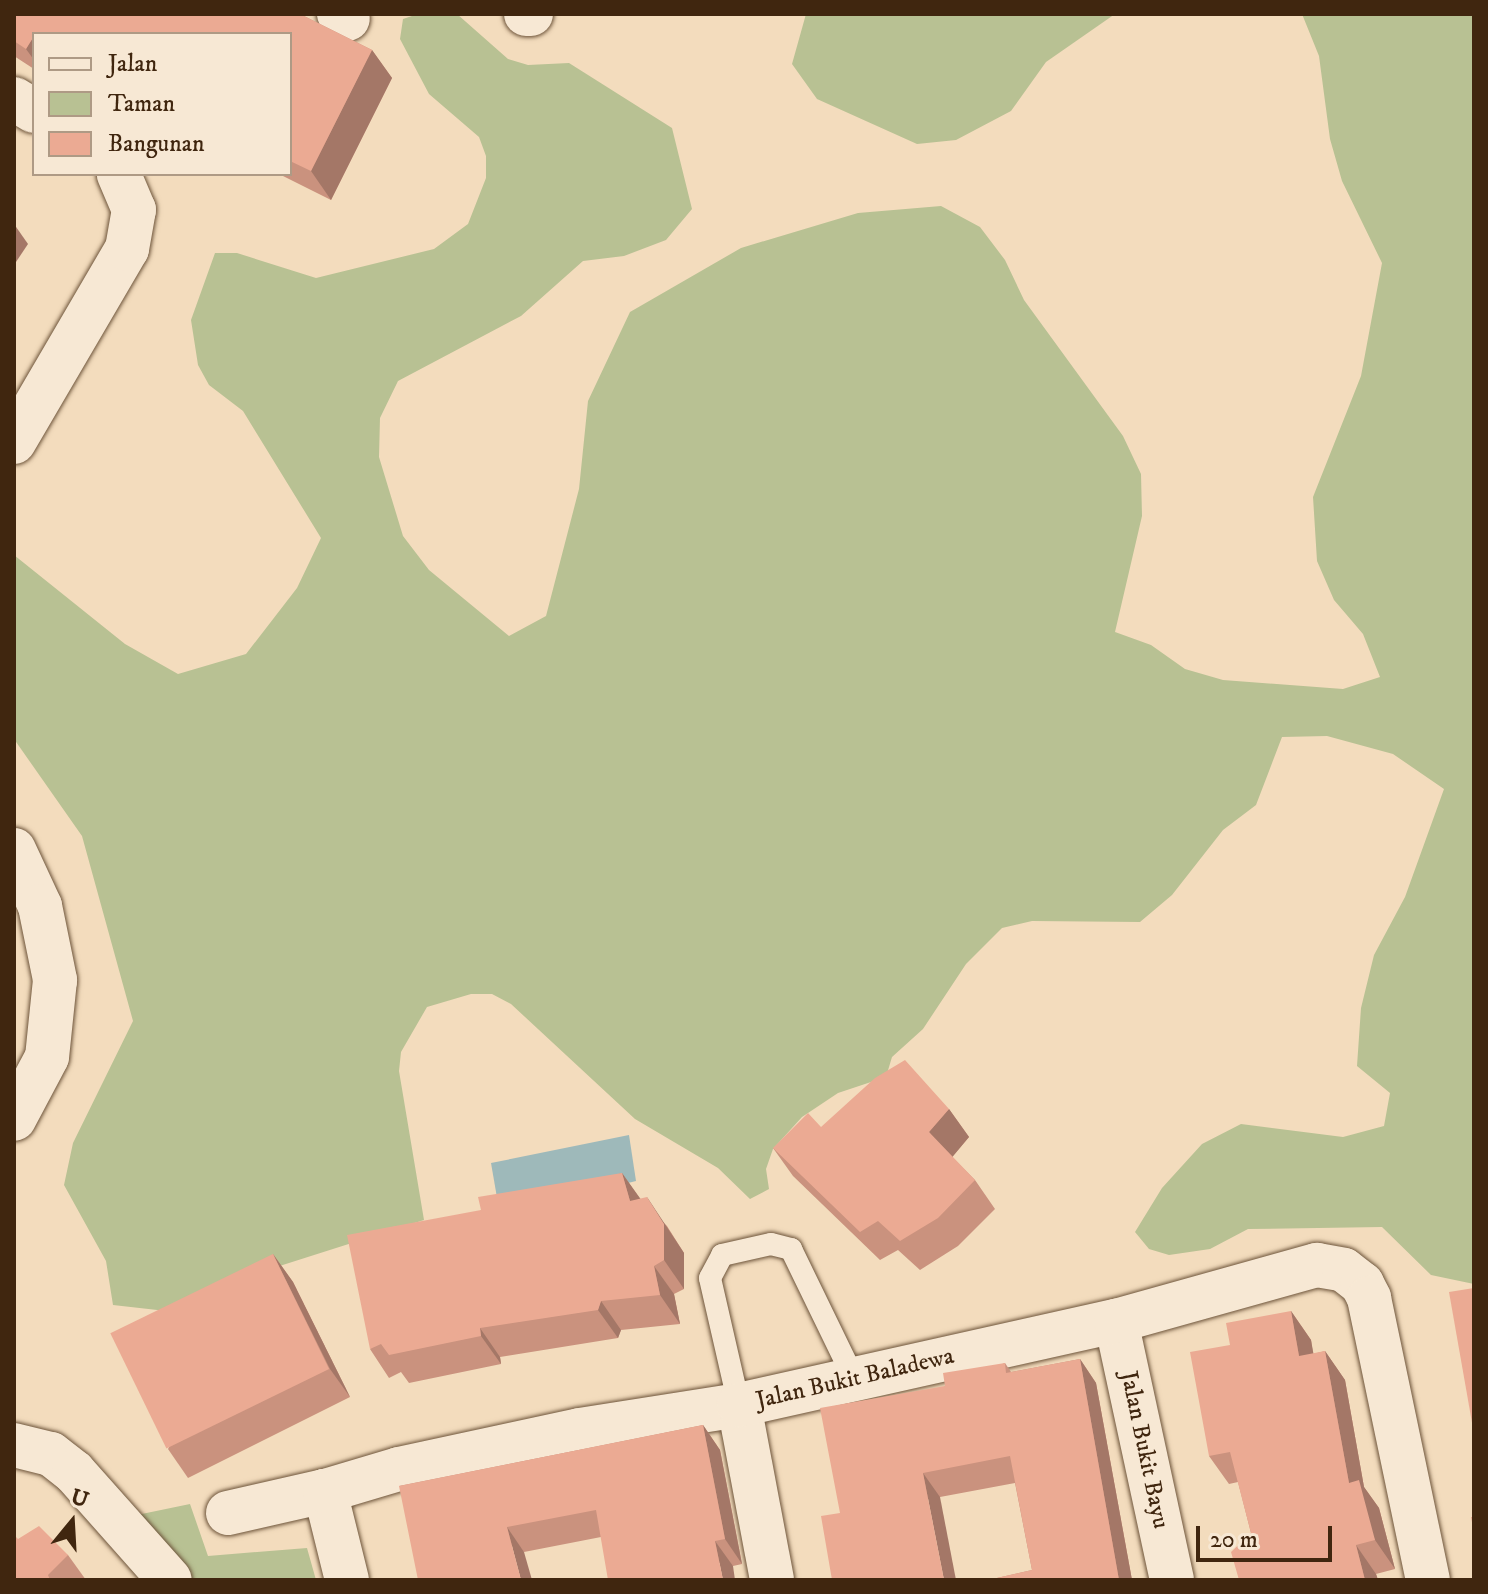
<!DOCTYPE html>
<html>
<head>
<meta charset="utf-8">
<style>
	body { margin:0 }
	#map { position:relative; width:1488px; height:1594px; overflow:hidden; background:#f3dcbd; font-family:"IM FELL DW Pica",serif }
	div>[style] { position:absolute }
	.green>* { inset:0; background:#b8c193 }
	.water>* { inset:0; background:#9eb9ba }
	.roads { filter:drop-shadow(0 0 2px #6d543a) drop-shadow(0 0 2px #6d543a) }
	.service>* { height:22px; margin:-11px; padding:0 11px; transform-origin:11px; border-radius:11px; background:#f7e8d4 }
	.minor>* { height:44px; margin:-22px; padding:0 22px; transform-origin:22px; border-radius:22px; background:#f7e8d4 }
	.wall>* { inset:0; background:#ca927e }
	.shaded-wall>* { inset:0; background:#a47767 }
	.building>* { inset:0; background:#ebaa93; transform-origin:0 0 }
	span { translate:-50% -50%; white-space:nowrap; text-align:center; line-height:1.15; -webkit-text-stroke:6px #f7e8d4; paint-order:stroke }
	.street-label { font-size:24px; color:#40260f }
	.frame { position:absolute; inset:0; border:16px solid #40260f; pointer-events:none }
	.legend { position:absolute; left:32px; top:32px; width:260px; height:144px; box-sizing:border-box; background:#f7e8d4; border:2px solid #ae9a85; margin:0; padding:10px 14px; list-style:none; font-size:24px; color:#40260f }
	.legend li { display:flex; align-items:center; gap:16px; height:40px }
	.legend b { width:40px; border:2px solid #ae9a85 }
	.north { position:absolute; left:32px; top:1482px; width:80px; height:80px; -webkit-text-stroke:6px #f7e8d4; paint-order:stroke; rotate:18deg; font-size:22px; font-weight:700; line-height:32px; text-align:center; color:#40260f }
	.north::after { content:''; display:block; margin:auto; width:28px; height:36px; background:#40260f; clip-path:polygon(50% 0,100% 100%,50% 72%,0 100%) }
	.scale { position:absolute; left:1196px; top:1526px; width:136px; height:36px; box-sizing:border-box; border:4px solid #40260f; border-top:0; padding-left:10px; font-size:24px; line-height:28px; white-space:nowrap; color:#40260f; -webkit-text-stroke:6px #f7e8d4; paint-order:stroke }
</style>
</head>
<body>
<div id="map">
	<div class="green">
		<div style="clip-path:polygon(418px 14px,457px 14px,508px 59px,528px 65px,569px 63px,672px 128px,692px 209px,666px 240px,624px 256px,583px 261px,521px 316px,398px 381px,380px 418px,379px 457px,403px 536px,429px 570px,509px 636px,546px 616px,579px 489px,588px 401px,630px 312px,741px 248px,858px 213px,941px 206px,980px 227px,1005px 260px,1024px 300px,1123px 436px,1141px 474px,1142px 516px,1115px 632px,1151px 645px,1185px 669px,1223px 680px,1343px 689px,1380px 677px,1363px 634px,1334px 600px,1317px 561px,1313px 497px,1361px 376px,1382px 263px,1342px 181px,1330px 139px,1319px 56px,1302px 14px,1474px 14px,1474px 1284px,1431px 1275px,1382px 1227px,1248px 1229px,1210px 1249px,1169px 1255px,1149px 1249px,1135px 1232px,1162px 1188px,1202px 1144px,1241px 1124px,1343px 1137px,1384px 1126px,1390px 1093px,1357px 1066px,1361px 1008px,1374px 955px,1405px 897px,1444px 789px,1393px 754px,1327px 736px,1282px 737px,1256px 805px,1223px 830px,1172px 895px,1140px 922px,1032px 921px,1002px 928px,966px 964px,923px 1029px,892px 1057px,886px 1077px,838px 1093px,802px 1117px,773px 1149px,766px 1169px,769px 1189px,750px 1199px,718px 1168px,635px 1119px,511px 1004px,492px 994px,471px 994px,427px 1007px,401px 1052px,399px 1071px,424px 1220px,267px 1270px,175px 1312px,113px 1305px,106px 1261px,64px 1185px,73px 1143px,133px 1021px,82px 836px,14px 739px,14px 555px,125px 644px,178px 674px,246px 654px,297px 588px,321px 538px,243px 411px,209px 385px,198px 365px,191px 320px,215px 253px,237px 253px,316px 278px,434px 249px,468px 224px,486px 178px,486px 156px,479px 137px,429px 94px,400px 39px,403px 19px)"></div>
		<div style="clip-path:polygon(806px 14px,1115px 14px,1046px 62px,1011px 111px,956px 140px,917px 144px,817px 99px,792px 64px)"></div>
		<div style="clip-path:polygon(190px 1504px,208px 1556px,307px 1548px,316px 1580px,181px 1580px,132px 1516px)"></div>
	</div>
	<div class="water">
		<div style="clip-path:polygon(629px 1135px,636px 1181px,500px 1215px,491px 1163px)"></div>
	</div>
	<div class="roads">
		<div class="service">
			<div style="left:739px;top:1405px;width:130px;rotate:-102.9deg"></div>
			<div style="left:710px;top:1278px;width:26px;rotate:-62deg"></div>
			<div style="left:722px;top:1255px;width:50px;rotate:-12.7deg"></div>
			<div style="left:771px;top:1244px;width:21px;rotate:14deg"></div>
			<div style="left:791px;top:1249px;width:144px;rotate:64.1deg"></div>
		</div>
		<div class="minor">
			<div style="left:339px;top:14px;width:10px;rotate:29deg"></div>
			<div style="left:526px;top:14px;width:5px"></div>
			<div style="left:14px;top:99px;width:23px;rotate:31deg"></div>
			<div style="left:14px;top:442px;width:224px;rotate:-59.7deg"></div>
			<div style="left:127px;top:249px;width:40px;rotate:-80deg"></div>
			<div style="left:134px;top:210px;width:39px;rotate:-113deg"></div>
			<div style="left:14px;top:850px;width:62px;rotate:65.1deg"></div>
			<div style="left:40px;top:906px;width:76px;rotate:78.5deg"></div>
			<div style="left:55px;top:980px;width:77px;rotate:95.9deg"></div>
			<div style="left:47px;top:1057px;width:70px;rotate:118deg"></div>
			<div style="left:1116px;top:1321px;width:265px;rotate:77.8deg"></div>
			<div style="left:739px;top:1405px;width:178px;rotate:79.3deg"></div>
			<div style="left:14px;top:1445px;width:38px;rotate:14deg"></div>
			<div style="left:51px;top:1454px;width:29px;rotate:38deg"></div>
			<div style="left:74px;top:1472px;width:144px;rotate:48.4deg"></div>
			<div style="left:228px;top:1513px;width:99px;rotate:-12.8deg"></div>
			<div style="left:347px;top:1580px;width:92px;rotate:-103.9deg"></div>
			<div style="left:325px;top:1491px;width:77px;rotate:-16.6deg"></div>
			<div style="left:399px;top:1469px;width:185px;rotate:-12.2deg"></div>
			<div style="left:580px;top:1430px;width:161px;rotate:-8.9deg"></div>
			<div style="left:739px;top:1405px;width:386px;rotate:-12.6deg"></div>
			<div style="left:1116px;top:1321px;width:209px;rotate:-15.6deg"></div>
			<div style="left:1317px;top:1265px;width:27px;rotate:10deg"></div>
			<div style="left:1344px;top:1270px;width:23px;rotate:38deg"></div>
			<div style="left:1362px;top:1284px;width:16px;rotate:63deg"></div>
			<div style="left:1369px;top:1298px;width:288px;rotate:78.2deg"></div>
		</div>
	</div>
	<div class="wall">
		<div style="clip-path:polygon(14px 14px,300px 14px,372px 50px,392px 78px,331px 200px,279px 174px,290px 174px,290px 34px,34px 34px,34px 69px,14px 56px)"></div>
		<div style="clip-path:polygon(949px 1109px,969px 1137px,952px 1157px,975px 1180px,995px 1209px,958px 1246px,920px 1270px,898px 1250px,880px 1260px,793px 1176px,773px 1148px)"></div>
		<div style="clip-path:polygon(622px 1173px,640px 1199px,667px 1226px,684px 1253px,684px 1289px,674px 1294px,680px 1324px,621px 1330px,618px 1338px,500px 1357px,501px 1364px,409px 1383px,401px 1372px,389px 1378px,370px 1349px,481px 1210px)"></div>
		<div style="clip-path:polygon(273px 1254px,293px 1282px,350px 1397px,188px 1478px,168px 1449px)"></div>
		<div style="clip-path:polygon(1291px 1311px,1311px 1340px,1313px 1354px,1325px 1351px,1345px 1380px,1364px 1487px,1379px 1508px,1395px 1569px,1376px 1574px,1378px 1580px,1239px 1580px,1251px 1533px,1238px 1482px,1229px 1484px,1209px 1456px)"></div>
		<div style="clip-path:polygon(1080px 1359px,1096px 1383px,1132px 1580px,988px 1580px,1032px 1570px,1015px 1483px,940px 1497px,840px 1513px,945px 1386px,1005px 1363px,1011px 1372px)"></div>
		<div style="clip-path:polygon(703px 1425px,720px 1450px,742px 1564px,733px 1566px,601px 1537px,524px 1552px,399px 1486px)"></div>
		<div style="clip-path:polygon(18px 1539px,68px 1555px,86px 1580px,14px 1580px)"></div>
	</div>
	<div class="shaded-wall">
		<div style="clip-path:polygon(34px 36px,34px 60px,26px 49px)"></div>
		<div style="clip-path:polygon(372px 50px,392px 78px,331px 200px,311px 171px)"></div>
		<div style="clip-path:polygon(14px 224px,28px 244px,14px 265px)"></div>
		<div style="clip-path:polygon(949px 1109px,969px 1137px,949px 1161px,929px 1132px)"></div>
		<div style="clip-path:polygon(622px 1173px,642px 1201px,630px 1201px)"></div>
		<div style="clip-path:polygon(647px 1197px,684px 1253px,684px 1289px,664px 1260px)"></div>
		<div style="clip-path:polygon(273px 1254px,293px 1282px,350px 1397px,330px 1369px)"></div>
		<div style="clip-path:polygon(654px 1266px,674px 1294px,680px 1324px,660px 1295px)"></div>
		<div style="clip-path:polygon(601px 1301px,621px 1330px,618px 1338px,598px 1310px)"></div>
		<div style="clip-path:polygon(1291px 1311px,1311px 1340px,1319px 1385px,1299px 1356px)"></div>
		<div style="clip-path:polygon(480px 1328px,500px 1357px,501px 1364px,481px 1336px)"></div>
		<div style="clip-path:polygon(1325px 1351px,1345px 1380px,1364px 1487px,1379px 1508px,1395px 1569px,1375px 1540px,1349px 1483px)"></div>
		<div style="clip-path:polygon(1080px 1359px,1096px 1383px,1132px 1580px,1119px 1580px)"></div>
		<div style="clip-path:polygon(703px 1425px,720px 1450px,742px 1564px,725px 1539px)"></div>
		<div style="clip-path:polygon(923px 1473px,940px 1497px,956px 1580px,944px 1580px)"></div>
		<div style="clip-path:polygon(507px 1527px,524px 1552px,532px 1580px,521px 1580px)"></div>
		<div style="clip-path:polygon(715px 1541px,733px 1566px,735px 1580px,723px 1580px)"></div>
		<div style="clip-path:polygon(1356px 1545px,1376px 1574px,1378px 1580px,1365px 1580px)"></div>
	</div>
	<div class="building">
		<div style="clip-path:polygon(14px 14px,300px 14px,372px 50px,311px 171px,290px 161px,290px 34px,34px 34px,34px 36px,26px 49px,14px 41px)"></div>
		<div style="clip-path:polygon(905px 1060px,949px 1109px,929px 1132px,975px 1180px,938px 1218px,900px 1241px,878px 1221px,860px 1232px,773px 1148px,808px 1113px,821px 1127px,875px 1078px)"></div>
		<div style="clip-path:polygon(622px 1173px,630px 1201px,647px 1197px,664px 1224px,664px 1260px,654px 1266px,660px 1295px,601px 1301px,598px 1310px,480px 1328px,481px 1336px,389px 1355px,381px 1344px,370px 1349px,347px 1235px,481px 1210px,478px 1197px)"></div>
		<div style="left:273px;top:1254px;width:128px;height:181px;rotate:64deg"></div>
		<div style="clip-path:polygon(1474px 1288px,1474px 1434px,1449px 1292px)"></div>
		<div style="clip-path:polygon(1291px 1311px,1299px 1356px,1325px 1351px,1349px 1483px,1359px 1480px,1375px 1540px,1356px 1545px,1365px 1580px,1239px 1580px,1231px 1552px,1251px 1533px,1230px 1452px,1209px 1456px,1190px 1352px,1230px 1345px,1226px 1323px)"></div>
		<div style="clip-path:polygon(1080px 1359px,1119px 1580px,988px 1580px,1032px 1570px,1010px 1456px,923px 1473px,944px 1580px,832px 1580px,821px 1516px,840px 1513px,820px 1408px,945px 1386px,943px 1373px,1005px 1363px,1006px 1373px)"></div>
		<div style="clip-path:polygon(703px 1425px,725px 1539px,715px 1541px,723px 1580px,608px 1580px,596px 1510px,507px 1527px,521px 1580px,418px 1580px,399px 1486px)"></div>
		<div style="clip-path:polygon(1471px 1517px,1474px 1517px,1474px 1533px)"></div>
		<div style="clip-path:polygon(39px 1526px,68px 1555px,48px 1575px,50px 1580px,14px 1580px,14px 1535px,18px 1539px)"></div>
	</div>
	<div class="street-label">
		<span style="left:855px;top:1379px;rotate:-13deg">Jalan Bukit Baladewa</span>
		<span style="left:1144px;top:1450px;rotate:78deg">Jalan Bukit Bayu</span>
	</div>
	<div class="frame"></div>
	<ul class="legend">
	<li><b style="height:10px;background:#f7e8d4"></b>Jalan</li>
	<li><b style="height:22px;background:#b8c193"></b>Taman</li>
	<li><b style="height:22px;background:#ebaa93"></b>Bangunan</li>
	</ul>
	<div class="north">U</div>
	<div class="scale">20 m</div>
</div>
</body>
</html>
